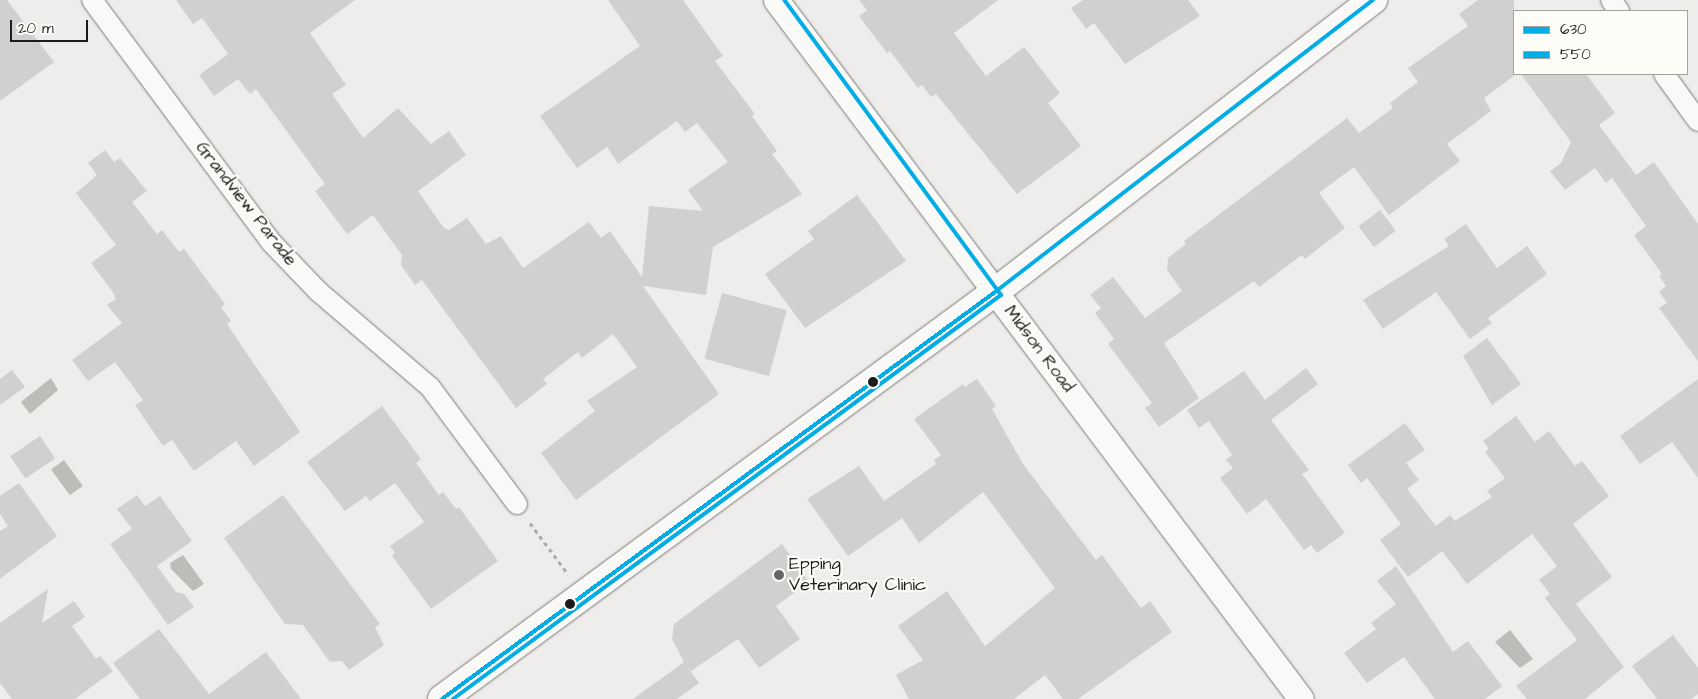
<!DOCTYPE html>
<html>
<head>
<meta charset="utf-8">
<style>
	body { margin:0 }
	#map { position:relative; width:1698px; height:699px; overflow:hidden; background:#efedeb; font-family:"Architects Daughter",sans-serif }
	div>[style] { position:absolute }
	.water>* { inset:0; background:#bdbcb9; transform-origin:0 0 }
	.building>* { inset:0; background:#d1d0cf; transform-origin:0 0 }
	.path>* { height:3px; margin-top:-1.5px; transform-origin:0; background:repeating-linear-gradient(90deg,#aeacab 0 4px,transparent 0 8px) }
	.roads { filter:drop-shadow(0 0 1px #7b7a79) drop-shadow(0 0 1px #7b7a79) }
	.minor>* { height:20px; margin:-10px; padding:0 10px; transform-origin:10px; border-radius:10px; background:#f9f9f7 }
	.tertiary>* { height:25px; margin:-12.5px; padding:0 12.5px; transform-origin:12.5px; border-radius:12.5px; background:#f9f9f7 }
	.primary>* { height:28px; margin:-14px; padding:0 14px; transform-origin:14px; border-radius:14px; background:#f9f9f7 }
	.bus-1>* { height:4px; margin:-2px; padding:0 2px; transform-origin:2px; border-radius:2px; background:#01ade4 }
	.bus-2>* { height:4px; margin:-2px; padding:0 2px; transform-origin:2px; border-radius:2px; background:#01ade4 }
	.dots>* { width:14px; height:14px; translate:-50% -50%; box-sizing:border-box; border:2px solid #fdfcf7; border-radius:50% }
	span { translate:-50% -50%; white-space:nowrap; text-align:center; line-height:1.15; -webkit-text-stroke:4.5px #fdfcf7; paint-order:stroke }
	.street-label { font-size:18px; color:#1c1c1c }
	.poi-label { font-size:18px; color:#1c1c1c }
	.left { translate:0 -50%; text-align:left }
	.legend { position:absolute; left:1513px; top:10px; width:175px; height:65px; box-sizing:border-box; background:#fdfcf7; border:1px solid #a3a29f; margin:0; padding:6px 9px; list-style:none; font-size:15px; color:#1c1c1c }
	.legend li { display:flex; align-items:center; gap:10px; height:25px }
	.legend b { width:25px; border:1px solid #a3a29f }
	.scale { position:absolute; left:10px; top:20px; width:78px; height:22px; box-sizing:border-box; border:2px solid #1c1c1c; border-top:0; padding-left:6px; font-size:15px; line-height:18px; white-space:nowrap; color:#1c1c1c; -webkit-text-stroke:4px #fdfcf7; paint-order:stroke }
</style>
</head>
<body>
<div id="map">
	<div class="water">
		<div style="clip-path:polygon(51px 378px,58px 390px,30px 414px,21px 402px)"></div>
		<div style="left:64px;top:460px;width:32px;height:16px;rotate:54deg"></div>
		<div style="clip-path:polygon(183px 555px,204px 584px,193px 591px,171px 569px,170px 563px)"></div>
		<div style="clip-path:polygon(1510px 630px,1533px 659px,1520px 668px,1495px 642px)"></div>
	</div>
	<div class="building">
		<div style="clip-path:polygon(0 0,7px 0,54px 62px,0 101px)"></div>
		<div style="clip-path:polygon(176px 0,355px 0,310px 33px,346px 85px,332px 94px,363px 138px,398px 108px,431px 144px,449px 131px,466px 155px,418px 191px,443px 227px,449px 230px,467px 218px,486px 244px,501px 236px,523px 268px,589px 222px,601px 238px,610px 231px,642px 277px,649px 206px,703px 211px,688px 190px,728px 162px,697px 123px,685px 132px,677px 121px,618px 164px,607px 147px,577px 168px,540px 116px,640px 46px,608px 0,683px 0,723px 56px,715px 61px,755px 114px,752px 116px,777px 151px,772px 154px,802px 194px,713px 247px,706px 295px,643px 286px,719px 394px,576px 500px,541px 453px,595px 411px,587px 401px,637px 367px,613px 334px,582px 358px,578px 352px,543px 379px,547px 384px,516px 408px,422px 280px,415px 285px,401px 265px,402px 255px,373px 215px,347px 234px,315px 191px,325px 184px,256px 89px,250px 94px,238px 79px,214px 96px,199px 75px,228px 54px,202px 18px,193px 24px)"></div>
		<div style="clip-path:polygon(859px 0,998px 0,954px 33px,986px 76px,1024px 47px,1060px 93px,1048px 103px,1081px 146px,1017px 194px,936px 94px,931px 97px,922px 85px,918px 88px,890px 51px,887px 53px,859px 16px,867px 10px)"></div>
		<div style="clip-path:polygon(1083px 0,1188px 0,1200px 16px,1125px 64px,1094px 23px,1086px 29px,1071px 8px)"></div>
		<div style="clip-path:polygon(1478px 0,1514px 0,1514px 76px,1484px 98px,1491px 111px,1447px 144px,1460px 161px,1389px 215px,1354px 167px,1319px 193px,1345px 228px,1305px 259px,1302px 255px,1259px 287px,1254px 281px,1164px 343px,1199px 398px,1159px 427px,1145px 408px,1152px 403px,1108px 344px,1114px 339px,1095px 313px,1101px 308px,1090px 295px,1113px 277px,1145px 318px,1182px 291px,1167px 270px,1168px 258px,1186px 244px,1184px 241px,1347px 118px,1359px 133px,1393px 108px,1390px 103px,1418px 82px,1408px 68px,1468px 26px,1459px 14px)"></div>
		<div style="clip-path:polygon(1521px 74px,1586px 74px,1615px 113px,1599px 125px,1636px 175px,1654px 162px,1698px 224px,1698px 361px,1659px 308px,1667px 303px,1659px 292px,1666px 286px,1659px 276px,1662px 274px,1634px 235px,1646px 226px,1612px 178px,1606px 183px,1595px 168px,1565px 190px,1550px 171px,1561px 163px,1571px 142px)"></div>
		<div style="clip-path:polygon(105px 150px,114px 162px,120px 158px,147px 191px,132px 202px,157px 234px,162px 230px,179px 252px,184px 249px,225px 304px,221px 307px,231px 321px,227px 324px,300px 432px,254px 466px,236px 441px,194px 471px,172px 440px,163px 446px,135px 405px,143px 400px,115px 362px,88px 381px,72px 360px,122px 323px,107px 305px,116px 299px,112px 291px,91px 263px,116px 245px,76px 193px,97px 175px,88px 163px)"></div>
		<div style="clip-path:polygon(857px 195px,906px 261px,805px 328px,765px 274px,814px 239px,808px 231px)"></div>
		<div style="left:1380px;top:210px;width:26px;height:27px;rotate:53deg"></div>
		<div style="clip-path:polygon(1466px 224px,1497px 268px,1527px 246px,1547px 274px,1488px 318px,1492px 323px,1470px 339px,1436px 292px,1383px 329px,1363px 300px,1449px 246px,1444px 239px)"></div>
		<div style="left:722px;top:293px;width:67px;height:68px;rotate:15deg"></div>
		<div style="clip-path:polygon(1487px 338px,1521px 384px,1492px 405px,1463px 356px)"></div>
		<div style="clip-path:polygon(1306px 368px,1318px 384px,1271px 420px,1309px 470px,1302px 474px,1345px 533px,1317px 553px,1311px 545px,1304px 550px,1266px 499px,1247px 514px,1220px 478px,1233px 468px,1226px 460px,1232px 455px,1209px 421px,1199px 428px,1187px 410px,1244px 371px,1265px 400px)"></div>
		<div style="clip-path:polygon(12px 370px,25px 387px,0 405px,0 379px)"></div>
		<div style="clip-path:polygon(977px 379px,996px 406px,992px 409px,1023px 464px,1096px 560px,1102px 555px,1141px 608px,1150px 601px,1172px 632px,1078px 699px,1063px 699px,1045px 675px,1014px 699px,909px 699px,896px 675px,923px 660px,898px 626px,947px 591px,985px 646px,1055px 588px,983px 492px,919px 543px,902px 518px,848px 556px,807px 499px,859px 466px,884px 501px,936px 464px,934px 460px,941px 455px,914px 419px,963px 384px,965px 387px)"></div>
		<div style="clip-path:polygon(1698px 379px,1698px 478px,1672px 442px,1640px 464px,1620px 436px)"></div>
		<div style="clip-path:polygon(382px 406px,421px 459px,416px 463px,439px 495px,443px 492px,456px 509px,459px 507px,498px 561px,431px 609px,392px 556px,395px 553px,390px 546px,424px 522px,395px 483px,370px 501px,366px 496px,345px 511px,307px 462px)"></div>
		<div style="clip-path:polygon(1516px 416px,1535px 442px,1549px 431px,1575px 466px,1582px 461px,1609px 496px,1573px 524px,1612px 577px,1576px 604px,1624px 667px,1585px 699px,1527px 699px,1516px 686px,1577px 640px,1545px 598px,1550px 594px,1539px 580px,1557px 566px,1532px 534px,1467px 584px,1442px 551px,1408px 577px,1380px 540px,1401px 524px,1367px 478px,1361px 483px,1348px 465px,1405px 423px,1425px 450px,1406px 463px,1419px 480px,1407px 489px,1436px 526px,1450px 515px,1455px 521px,1492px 497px,1487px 491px,1505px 478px,1485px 452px,1489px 449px,1483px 441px)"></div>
		<div style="left:40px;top:436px;width:27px;height:36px;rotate:56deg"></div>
		<div style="clip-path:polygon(19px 483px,57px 536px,0 579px,0 531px,8px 526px,0 514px,0 496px)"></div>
		<div style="clip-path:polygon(137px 495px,145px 506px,160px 496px,192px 541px,157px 566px,176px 592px,184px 594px,194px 607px,168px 625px,110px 544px,132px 529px,117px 509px)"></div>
		<div style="clip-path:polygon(283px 495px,380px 624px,375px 627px,384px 645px,349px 670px,342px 661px,330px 662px,303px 625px,285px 624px,224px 538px)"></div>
		<div style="clip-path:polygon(782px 544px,809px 582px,776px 606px,800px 639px,759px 668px,738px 639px,691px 671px,684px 662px,699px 683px,677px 699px,633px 699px,684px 662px,672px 639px,674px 624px)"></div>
		<div style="clip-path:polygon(1396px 566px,1453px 652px,1468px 641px,1502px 686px,1485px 699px,1435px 699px,1404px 657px,1367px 683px,1344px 653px,1376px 629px,1371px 623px,1396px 604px,1377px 581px)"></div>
		<div style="clip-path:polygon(48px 589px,42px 623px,74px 601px,85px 617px,72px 626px,96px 659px,100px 656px,113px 671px,75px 699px,12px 699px,0 683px,0 623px)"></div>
		<div style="clip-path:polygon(159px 629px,209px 694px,266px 652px,301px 699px,140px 699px,113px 663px)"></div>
		<div style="clip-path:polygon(1673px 635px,1698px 668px,1698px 694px,1691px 699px,1657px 699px,1632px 666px)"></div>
	</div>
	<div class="path">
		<div style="left:530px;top:523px;width:64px;rotate:53.3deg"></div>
	</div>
	<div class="roads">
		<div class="minor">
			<div style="left:92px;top:0;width:301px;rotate:53.5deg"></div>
			<div style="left:271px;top:242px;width:69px;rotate:46.2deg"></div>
			<div style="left:319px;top:292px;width:146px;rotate:40.6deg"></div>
			<div style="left:430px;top:387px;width:146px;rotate:53.4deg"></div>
			<div style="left:1611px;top:0;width:14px;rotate:54deg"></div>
			<div style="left:1664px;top:74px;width:58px;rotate:54.1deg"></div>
		</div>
		<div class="tertiary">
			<div style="left:776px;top:0;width:874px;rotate:53.09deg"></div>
		</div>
		<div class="primary">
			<div style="left:442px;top:699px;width:687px;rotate:-36.35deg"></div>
			<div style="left:995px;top:292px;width:478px;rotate:-37.7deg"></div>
		</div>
	</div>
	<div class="bus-1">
		<div style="left:442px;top:699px;width:687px;rotate:-36.35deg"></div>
		<div style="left:995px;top:292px;width:478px;rotate:-37.7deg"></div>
	</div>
	<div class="bus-2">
		<div style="left:453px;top:699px;width:681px;rotate:-36.4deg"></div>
		<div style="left:1001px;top:295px;width:366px;rotate:-126.3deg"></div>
	</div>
	<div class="dots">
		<div style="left:873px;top:382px;background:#1c1c1c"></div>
		<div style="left:779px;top:575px;background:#666564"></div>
		<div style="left:570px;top:604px;background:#1c1c1c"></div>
	</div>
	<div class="street-label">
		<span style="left:246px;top:204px;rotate:52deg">Grandview Parade</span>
		<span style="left:1039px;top:349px;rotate:53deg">Midson Road</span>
	</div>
	<div class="poi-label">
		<span class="left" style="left:789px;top:575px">Epping<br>Veterinary Clinic</span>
	</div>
	<ul class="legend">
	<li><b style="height:6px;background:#01ade4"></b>630</li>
	<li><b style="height:6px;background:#01ade4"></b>550</li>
	</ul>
	<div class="scale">20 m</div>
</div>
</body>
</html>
